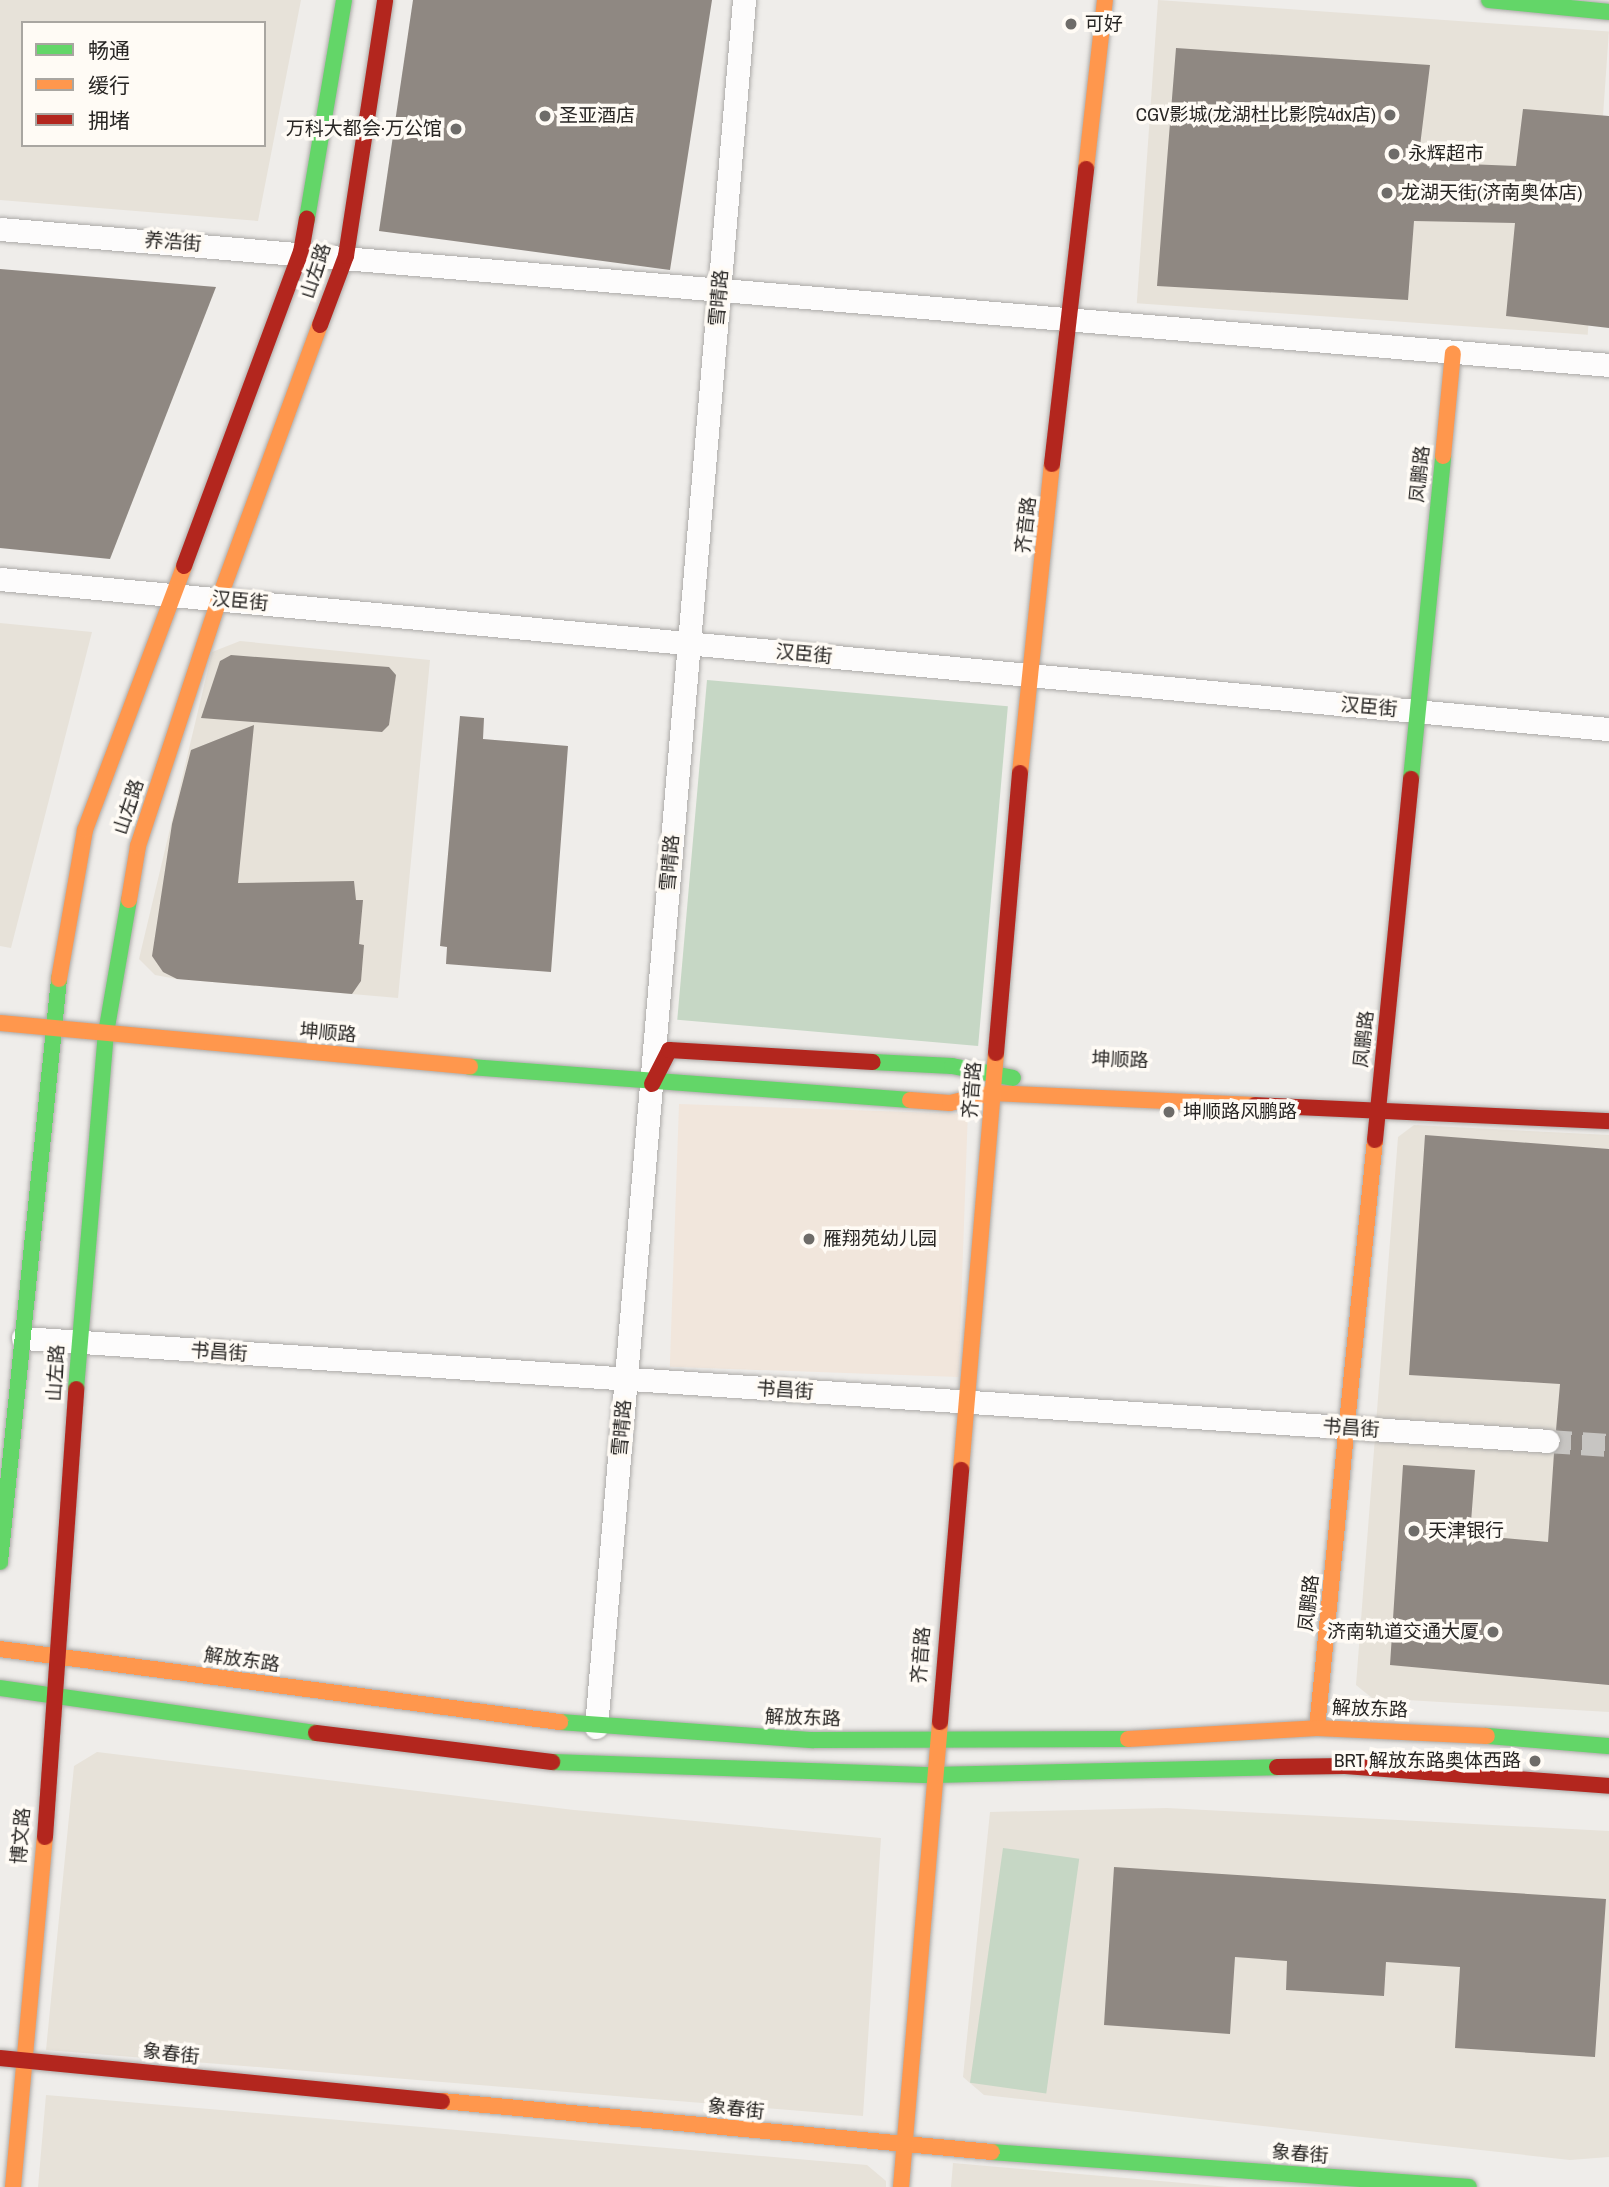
<!DOCTYPE html>
<html>
<head>
<meta charset="utf-8">
<style>
	body { margin:0 }
	#map { position:relative; width:1609px; height:2187px; overflow:hidden; background:#efedea; font-family:"Archivo Narrow","Noto Sans SC",sans-serif }
	div>[style] { position:absolute }
	.built>* { inset:0; background:#e7e2d9; transform-origin:0 0 }
	.education>* { inset:0; background:#f1e6dc; transform-origin:0 0 }
	.green>* { inset:0; background:#c6d7c5; transform-origin:0 0 }
	.building>* { inset:0; background:#8f8882 }
	.street-tunnel>* { height:23px; margin-top:-11.5px; transform-origin:0; background:repeating-linear-gradient(90deg,#c7c5c2 0 23px,transparent 0 34px) }
	.roads { filter:drop-shadow(0 0 2px #acaaa8) drop-shadow(0 0 2px #acaaa8) }
	.street>* { height:23px; margin:-11.5px; padding:0 11.5px; transform-origin:11.5px; border-radius:11.5px; background:#fdfcfc }
	.fast>* { height:16px; margin:-8px; padding:0 8px; transform-origin:8px; border-radius:8px; background:#63d668 }
	.slow>* { height:16px; margin:-8px; padding:0 8px; transform-origin:8px; border-radius:8px; background:#ff974d }
	.jam>* { height:16px; margin:-8px; padding:0 8px; transform-origin:8px; border-radius:8px; background:#b3261e }
	.dots>* { width:19px; height:19px; translate:-50% -50%; box-sizing:border-box; border:4px solid #fffbf5; border-radius:50% }
	span { translate:-50% -50%; white-space:nowrap; text-align:center; line-height:1.15; -webkit-text-stroke:7px #fffbf5; paint-order:stroke }
	.poi-label { font-size:19px; color:#282624 }
	.left { translate:0 -50%; text-align:left }
	.right { translate:-100% -50%; text-align:right }
	.street-label { font-size:19px; color:#282624 }
	.legend { position:absolute; left:21px; top:21px; width:245px; height:126px; box-sizing:border-box; background:#fffbf5; border:2px solid #a9a6a1; margin:0; padding:9px 12px; list-style:none; font-size:21px; color:#282624 }
	.legend li { display:flex; align-items:center; gap:14px; height:35px }
	.legend b { width:35px; border:2px solid #a9a6a1 }
</style>
</head>
<body>
<div id="map">
	<div class="built">
		<div style="clip-path:polygon(evenodd,0 0,301px 0,258px 221px,0 200px,0 0,23px 23px,264px 23px,264px 145px,23px 145px,23px 23px)"></div>
		<div style="left:1158px;top:0;width:452px;height:304px;rotate:4deg"></div>
		<div style="clip-path:polygon(0 623px,92px 632px,11px 948px,0 946px)"></div>
		<div style="clip-path:polygon(240px 641px,430px 660px,398px 998px,177px 979px,155px 975px,139px 959px,212px 652px)"></div>
		<div style="clip-path:polygon(1414px 1125px,1609px 1135px,1609px 1712px,1372px 1698px,1356px 1685px,1398px 1137px)"></div>
		<div style="clip-path:polygon(97px 1752px,574px 1810px,881px 1838px,863px 2116px,46px 2050px,74px 1766px)"></div>
		<div style="clip-path:polygon(1167px 1808px,1609px 1831px,1609px 2157px,1570px 2160px,984px 2095px,963px 2077px,990px 1812px)"></div>
		<div style="clip-path:polygon(46px 2095px,867px 2165px,886px 2181px,886px 2187px,38px 2187px)"></div>
		<div style="clip-path:polygon(953px 2163px,1229px 2187px,951px 2187px)"></div>
	</div>
	<div class="education">
		<div style="left:679px;top:1104px;width:289px;height:263px;rotate:2deg"></div>
	</div>
	<div class="green">
		<div style="left:707px;top:680px;width:302px;height:341px;rotate:5deg"></div>
		<div style="left:1003px;top:1848px;width:77px;height:237px;rotate:8deg"></div>
	</div>
	<div class="building">
		<div style="clip-path:polygon(413px 0,712px 0,670px 270px,379px 231px)"></div>
		<div style="clip-path:polygon(1176px 48px,1430px 65px,1418px 162px,1516px 166px,1523px 109px,1609px 116px,1609px 328px,1506px 316px,1515px 223px,1414px 221px,1408px 300px,1157px 286px)"></div>
		<div style="clip-path:polygon(0 269px,216px 287px,110px 559px,0 548px)"></div>
		<div style="clip-path:polygon(231px 655px,389px 667px,396px 675px,389px 725px,382px 732px,201px 718px,220px 661px)"></div>
		<div style="clip-path:polygon(460px 716px,484px 718px,483px 739px,568px 746px,551px 972px,446px 964px,447px 947px,440px 946px)"></div>
		<div style="clip-path:polygon(254px 725px,238px 883px,354px 881px,356px 900px,363px 900px,359px 944px,364px 945px,361px 981px,352px 994px,177px 979px,163px 972px,152px 956px,172px 824px,191px 750px)"></div>
		<div style="clip-path:polygon(1425px 1135px,1609px 1149px,1609px 1685px,1390px 1665px,1403px 1465px,1475px 1470px,1470px 1535px,1548px 1542px,1554px 1453px,1562px 1443px,1556px 1430px,1560px 1384px,1409px 1375px)"></div>
		<div style="clip-path:polygon(1114px 1867px,1606px 1899px,1595px 2057px,1455px 2048px,1460px 1967px,1386px 1962px,1384px 1996px,1286px 1990px,1287px 1961px,1235px 1957px,1230px 2034px,1104px 2025px)"></div>
	</div>
	<div class="street-tunnel">
		<div style="left:1548px;top:1441px;width:61px;rotate:3.8deg"></div>
	</div>
	<div class="roads">
		<div class="street">
			<div style="left:0;top:229px;width:1615px;rotate:4.83deg"></div>
			<div style="left:0;top:579px;width:1616px;rotate:5.33deg"></div>
			<div style="left:23px;top:1338px;width:1528px;rotate:3.86deg"></div>
			<div style="left:596px;top:1727px;width:1733px;rotate:-85.1deg"></div>
		</div>
		<div class="fast">
			<div style="left:1489px;top:0;width:121px;rotate:5.7deg"></div>
			<div style="left:307px;top:219px;width:222px;rotate:-80.4deg"></div>
			<div style="left:1411px;top:779px;width:325px;rotate:-84.3deg"></div>
			<div style="left:873px;top:1062px;width:79px;rotate:2.9deg"></div>
			<div style="left:952px;top:1066px;width:62px;rotate:11.1deg"></div>
			<div style="left:470px;top:1067px;width:441px;rotate:4.3deg"></div>
			<div style="left:76px;top:1389px;width:357px;rotate:-85.2deg"></div>
			<div style="left:106px;top:1033px;width:135px;rotate:-80.2deg"></div>
			<div style="left:0;top:1562px;width:586px;rotate:-84.22deg"></div>
			<div style="left:0;top:1688px;width:319px;rotate:8.1deg"></div>
			<div style="left:560px;top:1722px;width:254px;rotate:4.1deg"></div>
			<div style="left:813px;top:1740px;width:315px;rotate:-0.2deg"></div>
			<div style="left:1487px;top:1736px;width:122px;rotate:4.7deg"></div>
			<div style="left:552px;top:1762px;width:380px;rotate:2deg"></div>
			<div style="left:932px;top:1775px;width:345px;rotate:-1.3deg"></div>
			<div style="left:992px;top:2152px;width:478px;rotate:4.2deg"></div>
		</div>
		<div class="slow">
			<div style="left:1086px;top:169px;width:170px;rotate:-83.6deg"></div>
			<div style="left:1443px;top:456px;width:103px;rotate:-84.5deg"></div>
			<div style="left:1020px;top:773px;width:311px;rotate:-84.1deg"></div>
			<div style="left:129px;top:900px;width:55px;rotate:-80.5deg"></div>
			<div style="left:138px;top:846px;width:260px;rotate:-71.8deg"></div>
			<div style="left:219px;top:599px;width:292px;rotate:-69.8deg"></div>
			<div style="left:59px;top:979px;width:151px;rotate:-80.1deg"></div>
			<div style="left:85px;top:830px;width:282px;rotate:-69.4deg"></div>
			<div style="left:0;top:1023px;width:472px;rotate:5.3deg"></div>
			<div style="left:910px;top:1100px;width:40px;rotate:4.3deg"></div>
			<div style="left:950px;top:1103px;width:43px;rotate:-13.4deg"></div>
			<div style="left:992px;top:1093px;width:263px;rotate:2.6deg"></div>
			<div style="left:961px;top:1470px;width:418px;rotate:-85.2deg"></div>
			<div style="left:0;top:1649px;width:565px;rotate:7.43deg"></div>
			<div style="left:1317px;top:1728px;width:591px;rotate:-84.37deg"></div>
			<div style="left:1128px;top:1739px;width:189px;rotate:-3.3deg"></div>
			<div style="left:1317px;top:1728px;width:170px;rotate:2.7deg"></div>
			<div style="left:442px;top:2101px;width:552px;rotate:5.3deg"></div>
			<div style="left:13px;top:2187px;width:351px;rotate:-84.8deg"></div>
			<div style="left:901px;top:2187px;width:467px;rotate:-85.2deg"></div>
		</div>
		<div class="jam">
			<div style="left:320px;top:325px;width:74px;rotate:-69.4deg"></div>
			<div style="left:346px;top:256px;width:259px;rotate:-81.3deg"></div>
			<div style="left:1052px;top:464px;width:297px;rotate:-83.4deg"></div>
			<div style="left:184px;top:566px;width:335px;rotate:-69.6deg"></div>
			<div style="left:301px;top:252px;width:34px;rotate:-80deg"></div>
			<div style="left:996px;top:1053px;width:281px;rotate:-85.1deg"></div>
			<div style="left:652px;top:1084px;width:38px;rotate:-63deg"></div>
			<div style="left:669px;top:1050px;width:204px;rotate:3.4deg"></div>
			<div style="left:1255px;top:1105px;width:354px;rotate:2.6deg"></div>
			<div style="left:1375px;top:1140px;width:363px;rotate:-84.3deg"></div>
			<div style="left:940px;top:1722px;width:253px;rotate:-85.2deg"></div>
			<div style="left:316px;top:1733px;width:238px;rotate:7deg"></div>
			<div style="left:1277px;top:1767px;width:68px;rotate:-0.8deg"></div>
			<div style="left:1345px;top:1766px;width:265px;rotate:4.3deg"></div>
			<div style="left:45px;top:1837px;width:449px;rotate:-86deg"></div>
			<div style="left:0;top:2058px;width:444px;rotate:5.6deg"></div>
		</div>
	</div>
	<div class="dots">
		<div style="left:1071px;top:24px;background:#6e6c69"></div>
		<div style="left:1390px;top:115px;background:#6e6c69"></div>
		<div style="left:545px;top:116px;background:#6e6c69"></div>
		<div style="left:456px;top:129px;background:#6e6c69"></div>
		<div style="left:1394px;top:154px;background:#6e6c69"></div>
		<div style="left:1387px;top:193px;background:#6e6c69"></div>
		<div style="left:1169px;top:1112px;background:#6e6c69"></div>
		<div style="left:809px;top:1239px;background:#6e6c69"></div>
		<div style="left:1414px;top:1531px;background:#6e6c69"></div>
		<div style="left:1493px;top:1632px;background:#6e6c69"></div>
		<div style="left:1535px;top:1761px;background:#6e6c69"></div>
	</div>
	<div class="poi-label">
		<span class="left" style="left:1085px;top:24px">可好</span>
		<span class="right" style="left:1376px;top:115px">CGV影城(龙湖杜比影院4dx店)</span>
		<span class="left" style="left:559px;top:116px">圣亚酒店</span>
		<span class="right" style="left:442px;top:129px">万科大都会·万公馆</span>
		<span class="left" style="left:1408px;top:154px">永辉超市</span>
		<span class="left" style="left:1401px;top:193px">龙湖天街(济南奥体店)</span>
		<span class="left" style="left:1183px;top:1112px">坤顺路风鹏路</span>
		<span class="left" style="left:823px;top:1239px">雁翔苑幼儿园</span>
		<span class="left" style="left:1428px;top:1531px">天津银行</span>
		<span class="right" style="left:1479px;top:1632px">济南轨道交通大厦</span>
		<span class="right" style="left:1521px;top:1761px">BRT 解放东路奥体西路</span>
	</div>
	<div class="street-label">
		<span style="left:173px;top:242px;rotate:4deg">养浩街</span>
		<span style="left:316px;top:271px;rotate:-72deg">山左路</span>
		<span style="left:719px;top:298px;rotate:-85deg">雪晴路</span>
		<span style="left:1420px;top:474px;rotate:-84deg">凤鹏路</span>
		<span style="left:1026px;top:525px;rotate:-83deg">齐音路</span>
		<span style="left:240px;top:601px;rotate:5deg">汉臣街</span>
		<span style="left:804px;top:654px;rotate:5deg">汉臣街</span>
		<span style="left:1369px;top:707px;rotate:5deg">汉臣街</span>
		<span style="left:129px;top:807px;rotate:-72deg">山左路</span>
		<span style="left:670px;top:863px;rotate:-85deg">雪晴路</span>
		<span style="left:328px;top:1033px;rotate:5deg">坤顺路</span>
		<span style="left:1364px;top:1039px;rotate:-84deg">凤鹏路</span>
		<span style="left:1120px;top:1060px;rotate:2deg">坤顺路</span>
		<span style="left:972px;top:1090px;rotate:-85deg">齐音路</span>
		<span style="left:219px;top:1352px;rotate:4deg">书昌街</span>
		<span style="left:56px;top:1373px;rotate:-87deg">山左路</span>
		<span style="left:785px;top:1390px;rotate:4deg">书昌街</span>
		<span style="left:622px;top:1428px;rotate:-85deg">雪晴路</span>
		<span style="left:1351px;top:1428px;rotate:4deg">书昌街</span>
		<span style="left:1309px;top:1603px;rotate:-84deg">凤鹏路</span>
		<span style="left:921px;top:1655px;rotate:-85deg">齐音路</span>
		<span style="left:242px;top:1660px;rotate:8deg">解放东路</span>
		<span style="left:1370px;top:1709px;rotate:2deg">解放东路</span>
		<span style="left:803px;top:1718px;rotate:2deg">解放东路</span>
		<span style="left:21px;top:1836px;rotate:-85deg">博文路</span>
		<span style="left:171px;top:2054px;rotate:6deg">象春街</span>
		<span style="left:736px;top:2109px;rotate:6deg">象春街</span>
		<span style="left:1300px;top:2154px;rotate:4deg">象春街</span>
	</div>
	<ul class="legend">
	<li><b style="height:9px;background:#63d668"></b>畅通</li>
	<li><b style="height:9px;background:#ff974d"></b>缓行</li>
	<li><b style="height:9px;background:#b3261e"></b>拥堵</li>
	</ul>
</div>
</body>
</html>
